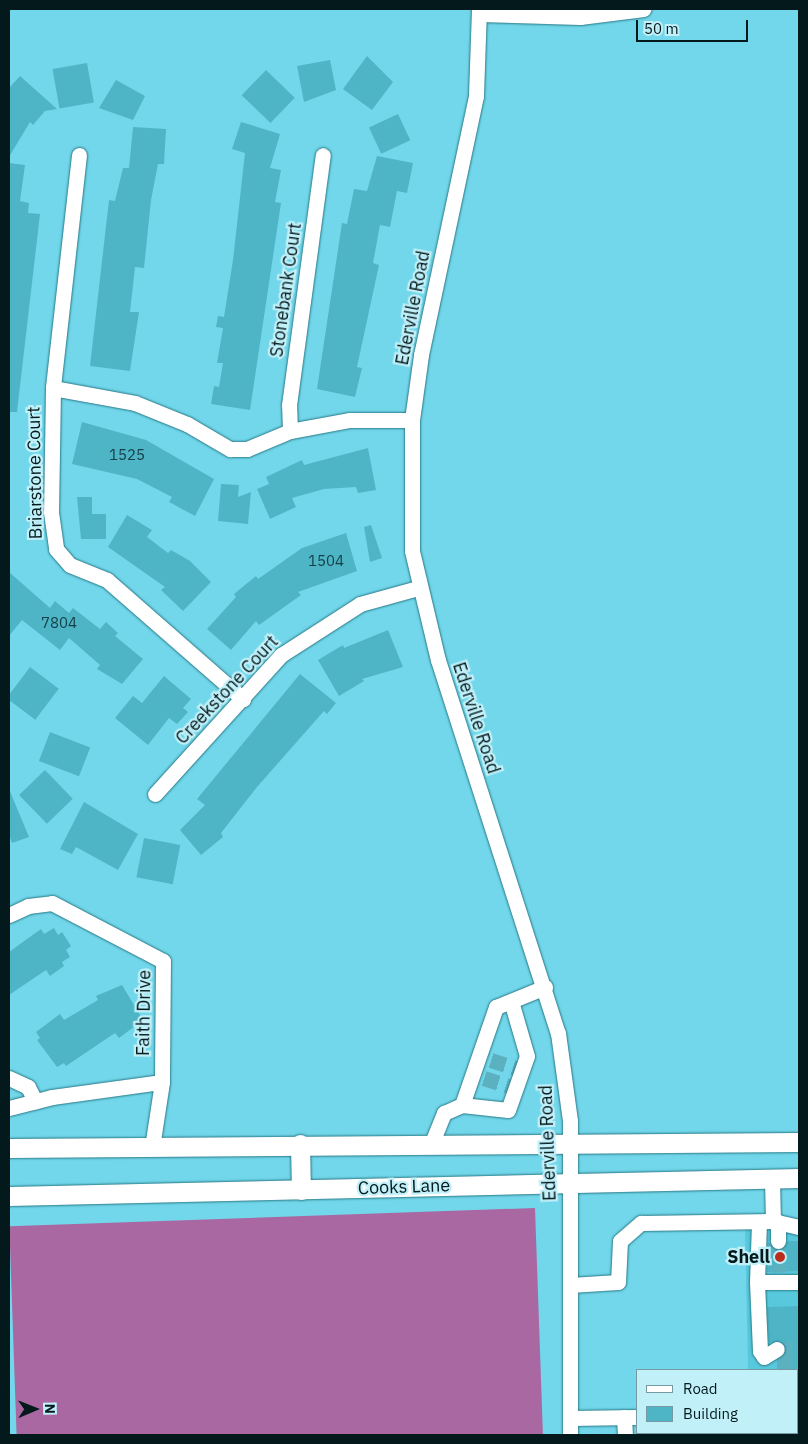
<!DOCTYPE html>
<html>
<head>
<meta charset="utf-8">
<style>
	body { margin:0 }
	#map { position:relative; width:808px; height:1444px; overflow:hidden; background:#72d7ea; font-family:"IBM Plex Sans",sans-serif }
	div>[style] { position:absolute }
	.built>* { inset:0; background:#58c9dd }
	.forest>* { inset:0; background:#a968a2; transform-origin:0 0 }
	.building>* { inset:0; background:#4eb5c7; transform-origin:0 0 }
	.minor-tunnel>* { height:15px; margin-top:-7.5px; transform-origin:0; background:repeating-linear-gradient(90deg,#5cb1c1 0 15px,transparent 0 23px) }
	.roads { filter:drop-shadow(0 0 1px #287886) drop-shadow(0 0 1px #287886) }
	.minor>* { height:15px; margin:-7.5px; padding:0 7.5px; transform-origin:7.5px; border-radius:7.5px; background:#fff }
	.major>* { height:19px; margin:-9.5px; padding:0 9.5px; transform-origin:9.5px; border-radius:9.5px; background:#fff }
	.dots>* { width:14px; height:14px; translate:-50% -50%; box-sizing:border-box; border:2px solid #c2f0f9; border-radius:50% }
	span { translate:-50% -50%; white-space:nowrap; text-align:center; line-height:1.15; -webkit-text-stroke:4.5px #c2f0f9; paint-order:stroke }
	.number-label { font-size:15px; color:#164047 }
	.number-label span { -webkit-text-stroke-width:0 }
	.street-label { font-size:18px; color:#03191c }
	.poi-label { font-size:18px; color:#03191c; font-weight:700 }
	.right { translate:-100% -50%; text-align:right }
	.frame { position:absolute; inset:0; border:10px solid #03191c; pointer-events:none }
	.legend { position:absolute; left:636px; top:1369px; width:162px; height:65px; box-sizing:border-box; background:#c2f0f9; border:1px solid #769aa1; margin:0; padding:6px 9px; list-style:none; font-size:15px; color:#03191c }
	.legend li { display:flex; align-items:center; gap:10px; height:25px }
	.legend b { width:25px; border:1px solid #769aa1 }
	.north { position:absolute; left:10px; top:1384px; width:50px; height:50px; -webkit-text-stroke:4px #c2f0f9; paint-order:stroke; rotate:89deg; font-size:14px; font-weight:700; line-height:20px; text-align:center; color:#03191c }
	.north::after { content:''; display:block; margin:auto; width:18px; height:22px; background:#03191c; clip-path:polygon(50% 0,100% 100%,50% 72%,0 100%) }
	.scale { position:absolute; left:636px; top:20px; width:112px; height:22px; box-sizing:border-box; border:2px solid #03191c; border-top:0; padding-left:6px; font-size:15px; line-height:18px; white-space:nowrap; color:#03191c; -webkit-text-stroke:4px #c2f0f9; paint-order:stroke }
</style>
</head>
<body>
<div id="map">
	<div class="built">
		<div style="clip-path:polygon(799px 1225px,799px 1382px,797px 1382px,797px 1370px,748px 1370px,745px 1227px)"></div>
	</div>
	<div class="forest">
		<div style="left:535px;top:1208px;width:227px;height:526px;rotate:88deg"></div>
	</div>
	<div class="building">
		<div style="clip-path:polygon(367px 56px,393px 82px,372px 110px,343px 89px)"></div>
		<div style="clip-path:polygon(330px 60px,336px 90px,304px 102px,297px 66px)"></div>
		<div style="left:87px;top:63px;width:40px;height:35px;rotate:80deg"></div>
		<div style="left:266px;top:70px;width:40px;height:35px;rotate:44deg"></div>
		<div style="clip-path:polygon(20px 76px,57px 109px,45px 111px,33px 125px,30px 122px,9px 157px,9px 88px)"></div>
		<div style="clip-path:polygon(116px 80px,145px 96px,133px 120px,99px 108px)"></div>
		<div style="left:398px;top:114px;width:29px;height:32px;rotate:65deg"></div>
		<div style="clip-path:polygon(241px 122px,280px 134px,270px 168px,281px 170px,275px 202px,281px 203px,250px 410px,211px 404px,214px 386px,219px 387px,223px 363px,217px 363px,223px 328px,216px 327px,218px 316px,224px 317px,233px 260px,245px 153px,232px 149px)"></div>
		<div style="clip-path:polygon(133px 127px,166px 129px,164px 164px,158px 164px,151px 200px,144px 268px,135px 267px,130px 312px,139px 312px,130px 371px,90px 366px,109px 200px,115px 201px,123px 168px,129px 168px)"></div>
		<div style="clip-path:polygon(377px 156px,413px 163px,407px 193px,397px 191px,390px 227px,380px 225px,373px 263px,379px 265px,357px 367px,362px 368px,355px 397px,317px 389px,342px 223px,347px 224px,354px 189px,367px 191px)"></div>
		<div style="clip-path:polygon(9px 163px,25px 165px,20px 201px,29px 203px,28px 213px,40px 214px,17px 412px,9px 412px)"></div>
		<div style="clip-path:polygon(82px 422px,146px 440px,214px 479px,195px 516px,169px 502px,172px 497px,137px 479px,72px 464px)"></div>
		<div style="clip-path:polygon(368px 448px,376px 490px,358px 493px,356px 487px,324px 489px,292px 498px,296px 507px,270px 519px,257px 489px,269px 484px,266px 477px,302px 460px,304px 465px)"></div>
		<div style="clip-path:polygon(221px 484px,239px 485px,238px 497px,251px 492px,248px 524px,218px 521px)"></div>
		<div style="clip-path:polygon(77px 497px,92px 497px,92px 514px,106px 514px,106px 539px,81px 539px)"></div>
		<div style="clip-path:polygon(127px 515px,152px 530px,147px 537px,168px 553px,171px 550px,190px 561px,211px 582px,183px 611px,161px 590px,165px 587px,108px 547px)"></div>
		<div style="clip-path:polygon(371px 525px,382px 558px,370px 562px,364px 527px)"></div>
		<div style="clip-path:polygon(346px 533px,357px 571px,298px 592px,301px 595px,259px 625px,256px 621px,231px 650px,207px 629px,236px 597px,234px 594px,256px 576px,258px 579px,302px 548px)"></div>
		<div style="clip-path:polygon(9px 572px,50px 608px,55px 601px,69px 613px,73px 608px,100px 629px,106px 622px,118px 633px,115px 636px,143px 659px,122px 684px,97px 669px,100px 665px,69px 638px,60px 650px,22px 620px,9px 636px)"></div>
		<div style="clip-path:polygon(388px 630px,403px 667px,362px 679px,364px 681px,339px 696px,318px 660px,343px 645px,344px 648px)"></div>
		<div style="left:30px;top:667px;width:36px;height:39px;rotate:37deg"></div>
		<div style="clip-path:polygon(300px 674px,336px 703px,327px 714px,324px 711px,257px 787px,221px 833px,223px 837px,201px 855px,180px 830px,205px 805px,197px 799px)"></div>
		<div style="clip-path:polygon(164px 676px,191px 699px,183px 708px,188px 712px,177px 724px,169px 718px,148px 745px,115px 718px,133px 696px,142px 703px)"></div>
		<div style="left:50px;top:732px;width:43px;height:31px;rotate:21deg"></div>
		<div style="left:45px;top:770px;width:40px;height:36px;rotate:46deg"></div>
		<div style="clip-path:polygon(9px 789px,29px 837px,12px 843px,9px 834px)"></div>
		<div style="clip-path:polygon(84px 802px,138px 834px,118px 870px,76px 847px,72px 854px,60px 849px)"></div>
		<div style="left:144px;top:838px;width:37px;height:40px;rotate:11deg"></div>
		<div style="clip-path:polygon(54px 928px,58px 935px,62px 932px,71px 946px,66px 950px,70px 957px,62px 962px,64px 966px,50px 976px,46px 970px,9px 995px,9px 952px,41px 929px,44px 934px)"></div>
		<div style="clip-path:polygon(122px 985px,143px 1020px,119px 1038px,115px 1033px,66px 1066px,64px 1063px,57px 1067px,37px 1040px,40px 1038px,36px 1032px,60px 1014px,64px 1020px,98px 1000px,96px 996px)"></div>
		<div style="clip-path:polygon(787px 1241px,799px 1241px,799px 1271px,767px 1272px,768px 1242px,778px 1250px)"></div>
		<div style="clip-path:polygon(799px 1306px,799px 1370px,777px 1370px,777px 1360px,786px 1348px,781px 1341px,769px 1343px,767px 1307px)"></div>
	</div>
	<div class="minor-tunnel">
		<div style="left:491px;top:1060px;width:28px;rotate:18deg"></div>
		<div style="left:484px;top:1078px;width:28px;rotate:18deg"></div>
		<div style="left:778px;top:1241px;width:31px;rotate:88deg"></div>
		<div style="left:777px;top:1349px;width:22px"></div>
		<div style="left:777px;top:1363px;width:22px;rotate:-3deg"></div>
	</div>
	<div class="roads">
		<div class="minor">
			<div style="left:479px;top:9px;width:87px;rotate:92deg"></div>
			<div style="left:476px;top:96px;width:265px;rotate:102deg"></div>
			<div style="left:421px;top:355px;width:66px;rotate:97.9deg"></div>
			<div style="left:412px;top:420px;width:131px;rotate:90deg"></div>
			<div style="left:412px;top:551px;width:112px;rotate:76.6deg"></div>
			<div style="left:438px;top:660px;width:392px;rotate:72.2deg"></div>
			<div style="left:558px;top:1033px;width:89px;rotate:82.2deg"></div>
			<div style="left:570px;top:1121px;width:314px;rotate:90deg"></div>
			<div style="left:480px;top:14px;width:100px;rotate:1.7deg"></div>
			<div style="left:580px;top:17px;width:64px;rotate:-7.2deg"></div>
			<div style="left:79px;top:155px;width:234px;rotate:96.4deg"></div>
			<div style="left:53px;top:388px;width:124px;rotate:90.9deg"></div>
			<div style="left:51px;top:512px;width:37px;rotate:82deg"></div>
			<div style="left:56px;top:549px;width:21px;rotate:49deg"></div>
			<div style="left:70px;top:565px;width:40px;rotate:22deg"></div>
			<div style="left:107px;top:580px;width:181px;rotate:41.2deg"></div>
			<div style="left:53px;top:388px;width:83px;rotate:10.4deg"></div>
			<div style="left:135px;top:403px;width:56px;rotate:22deg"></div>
			<div style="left:187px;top:424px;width:50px;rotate:30.2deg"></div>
			<div style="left:230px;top:449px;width:17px"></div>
			<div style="left:247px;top:449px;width:47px;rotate:-22.7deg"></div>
			<div style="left:290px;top:431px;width:61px;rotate:-10.4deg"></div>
			<div style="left:350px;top:420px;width:62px"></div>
			<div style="left:290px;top:431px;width:26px;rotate:-92deg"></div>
			<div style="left:289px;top:405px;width:252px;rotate:-82.3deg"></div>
			<div style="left:155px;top:794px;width:188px;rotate:-47.8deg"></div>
			<div style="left:281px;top:655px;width:94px;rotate:-32.8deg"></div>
			<div style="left:360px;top:604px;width:60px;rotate:-15.4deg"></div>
			<div style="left:9px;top:915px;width:21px;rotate:-25deg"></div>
			<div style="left:28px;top:906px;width:24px;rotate:-7deg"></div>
			<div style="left:52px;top:903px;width:125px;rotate:27.6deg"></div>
			<div style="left:163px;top:961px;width:121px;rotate:90.5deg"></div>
			<div style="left:162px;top:1082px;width:66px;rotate:98.7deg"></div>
			<div style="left:9px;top:1078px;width:21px;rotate:25deg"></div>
			<div style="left:28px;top:1087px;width:16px;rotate:63deg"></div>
			<div style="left:462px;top:1105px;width:46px;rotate:6.2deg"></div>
			<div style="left:508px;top:1110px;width:57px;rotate:-70.6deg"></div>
			<div style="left:527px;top:1056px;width:57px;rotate:-106.2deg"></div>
			<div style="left:9px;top:1108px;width:44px;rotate:-14.3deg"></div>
			<div style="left:52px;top:1097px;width:111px;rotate:-7.8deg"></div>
			<div style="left:431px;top:1145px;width:35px;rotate:-68deg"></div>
			<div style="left:444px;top:1113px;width:20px;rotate:-24deg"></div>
			<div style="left:462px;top:1105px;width:104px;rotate:-70.9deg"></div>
			<div style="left:496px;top:1007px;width:53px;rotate:-22.2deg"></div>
			<div style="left:773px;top:1221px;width:27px;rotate:13deg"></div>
			<div style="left:759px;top:1222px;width:60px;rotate:91.9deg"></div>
			<div style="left:757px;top:1282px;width:42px"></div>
			<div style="left:778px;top:1222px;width:19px;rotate:90deg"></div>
			<div style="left:757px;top:1282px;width:69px;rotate:87.5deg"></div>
			<div style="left:760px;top:1351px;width:7px;rotate:56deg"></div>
			<div style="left:764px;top:1357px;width:15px;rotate:-32deg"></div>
			<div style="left:570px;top:1285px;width:48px;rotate:-3.6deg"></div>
			<div style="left:618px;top:1282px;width:41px;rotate:-87.2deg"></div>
			<div style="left:620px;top:1241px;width:28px;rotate:-41deg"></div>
			<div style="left:641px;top:1223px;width:132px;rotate:-0.9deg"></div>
			<div style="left:773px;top:1221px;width:42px;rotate:-91.4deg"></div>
			<div style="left:624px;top:1417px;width:18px;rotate:87deg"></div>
			<div style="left:570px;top:1418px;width:67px;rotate:-0.9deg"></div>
			<div style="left:797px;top:1427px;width:3px;rotate:45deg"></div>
		</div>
		<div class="major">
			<div style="left:300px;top:1144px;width:46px;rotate:88.8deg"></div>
			<div style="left:9px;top:1148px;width:790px;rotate:-0.44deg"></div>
			<div style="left:9px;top:1196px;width:790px;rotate:-1.31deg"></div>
		</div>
	</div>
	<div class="dots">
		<div style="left:780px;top:1257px;background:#ba2d1c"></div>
	</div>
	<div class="number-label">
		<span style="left:127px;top:455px">1525</span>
		<span style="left:326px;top:561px">1504</span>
		<span style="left:59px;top:623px">7804</span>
	</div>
	<div class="street-label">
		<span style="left:286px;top:290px;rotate:-82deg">Stonebank Court</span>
		<span style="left:413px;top:308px;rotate:-79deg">Ederville Road</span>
		<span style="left:35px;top:473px;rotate:-91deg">Briarstone Court</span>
		<span style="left:227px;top:690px;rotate:-47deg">Creekstone Court</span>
		<span style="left:476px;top:718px;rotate:72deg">Ederville Road</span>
		<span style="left:144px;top:1013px;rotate:-89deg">Faith Drive</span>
		<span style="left:548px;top:1143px;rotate:-92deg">Ederville Road</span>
		<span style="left:404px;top:1187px;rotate:-2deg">Cooks Lane</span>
	</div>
	<div class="poi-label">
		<span class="right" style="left:770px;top:1257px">Shell</span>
	</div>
	<div class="frame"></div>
	<ul class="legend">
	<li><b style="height:6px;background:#fff"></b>Road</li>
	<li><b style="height:14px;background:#4eb5c7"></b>Building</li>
	</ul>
	<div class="north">N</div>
	<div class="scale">50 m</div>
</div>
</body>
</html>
